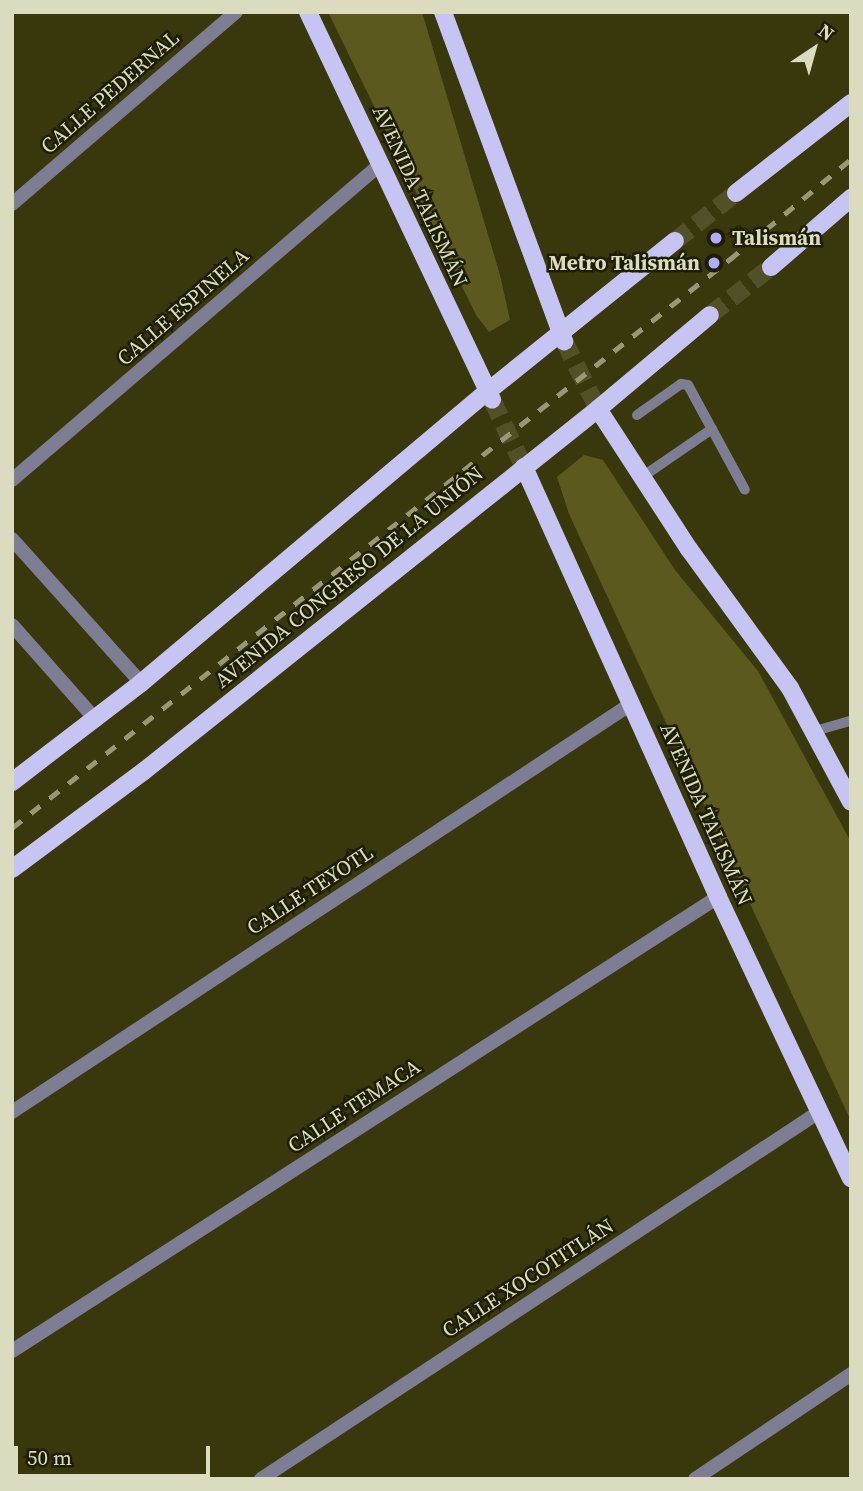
<!DOCTYPE html>
<html>
<head>
<meta charset="utf-8">
<style>
	body { margin:0 }
	#map { position:relative; width:863px; height:1491px; overflow:hidden; background:#39370c; font-family:"Source Serif 4",serif }
	div>[style] { position:absolute }
	.green>* { inset:0; background:#5c591e }
	.primary-tunnel>* { height:18px; margin-top:-9px; transform-origin:0; background:repeating-linear-gradient(90deg,#515027 0 18px,transparent 0 27px) }
	.service>* { height:10px; margin:-5px; padding:0 5px; transform-origin:5px; border-radius:5px; background:#7d7d93 }
	.minor>* { height:14px; margin:-7px; padding:0 7px; transform-origin:7px; border-radius:7px; background:#7d7d93 }
	.primary>* { height:18px; margin:-9px; padding:0 9px; transform-origin:9px; border-radius:9px; background:#c6c4f2 }
	.rail>* { height:5px; margin-top:-2.5px; transform-origin:0; background:repeating-linear-gradient(90deg,#999876 0 12px,transparent 0 24px) }
	.dots>* { width:19px; height:19px; translate:-50% -50%; box-sizing:border-box; border:4px solid #1e1d07; border-radius:50% }
	span { translate:-50% -50%; white-space:nowrap; text-align:center; line-height:1.15; -webkit-text-stroke:5px #1e1d07; paint-order:stroke }
	.street-label { font-size:21px; color:#dbdbbf }
	.poi-label { font-size:21px; color:#dbdbbf; font-weight:700 }
	.left { translate:0 -50%; text-align:left }
	.right { translate:-100% -50%; text-align:right }
	.frame { position:absolute; inset:0; border:14px solid #dbdbbf; pointer-events:none }
	.north { position:absolute; left:779px; top:14px; width:70px; height:70px; -webkit-text-stroke:5px #1e1d07; paint-order:stroke; rotate:36deg; font-size:19px; font-weight:700; line-height:28px; text-align:center; color:#dbdbbf }
	.north::after { content:''; display:block; margin:auto; width:24px; height:32px; background:#dbdbbf; clip-path:polygon(50% 0,100% 100%,50% 72%,0 100%) }
	.scale { position:absolute; left:14px; top:1446px; width:196px; height:32px; box-sizing:border-box; border:4px solid #dbdbbf; border-top:0; padding-left:9px; font-size:21px; line-height:24px; white-space:nowrap; color:#dbdbbf; -webkit-text-stroke:5px #1e1d07; paint-order:stroke }
</style>
</head>
<body>
<div id="map">
	<div class="green">
		<div style="clip-path:polygon(328px 12px,422px 12px,500px 275px,510px 320px,489px 332px,476px 315px)"></div>
		<div style="clip-path:polygon(584px 455px,603px 460px,675px 570px,758px 671px,851px 842px,851px 1121px,569px 514px,557px 477px)"></div>
	</div>
	<div class="primary-tunnel">
		<div style="left:675px;top:241px;width:78px;rotate:-38.2deg"></div>
		<div style="left:710px;top:315px;width:78px;rotate:-38.2deg"></div>
		<div style="left:564px;top:341px;width:76px;rotate:63.4deg"></div>
		<div style="left:492px;top:400px;width:74px;rotate:64.5deg"></div>
	</div>
	<div class="service">
		<div style="left:637px;top:415px;width:54px;rotate:-35.2deg"></div>
		<div style="left:681px;top:384px;width:7px;rotate:8deg"></div>
		<div style="left:688px;top:385px;width:119px;rotate:61.5deg"></div>
		<div style="left:642px;top:477px;width:85px;rotate:-34.4deg"></div>
		<div style="left:815px;top:731px;width:37px;rotate:-16deg"></div>
	</div>
	<div class="minor">
		<div style="left:12px;top:204px;width:295px;rotate:-40.6deg"></div>
		<div style="left:12px;top:480px;width:484px;rotate:-40.6deg"></div>
		<div style="left:12px;top:539px;width:193px;rotate:48.1deg"></div>
		<div style="left:12px;top:625px;width:127px;rotate:48.5deg"></div>
		<div style="left:12px;top:1112px;width:741px;rotate:-33.39deg"></div>
		<div style="left:12px;top:1351px;width:839px;rotate:-32.74deg"></div>
		<div style="left:12px;top:1477px;width:2px;rotate:63deg"></div>
		<div style="left:261px;top:1479px;width:668px;rotate:-33.33deg"></div>
		<div style="left:695px;top:1479px;width:188px;rotate:-33.9deg"></div>
	</div>
	<div class="primary">
		<div style="left:308px;top:12px;width:429px;rotate:64.6deg"></div>
		<div style="left:443px;top:12px;width:351px;rotate:69.8deg"></div>
		<div style="left:736px;top:193px;width:146px;rotate:-38deg"></div>
		<div style="left:771px;top:267px;width:106px;rotate:-40.8deg"></div>
		<div style="left:598px;top:409px;width:167px;rotate:57deg"></div>
		<div style="left:689px;top:549px;width:172px;rotate:54deg"></div>
		<div style="left:790px;top:688px;width:129px;rotate:61.8deg"></div>
		<div style="left:524px;top:467px;width:472px;rotate:65.7deg"></div>
		<div style="left:718px;top:897px;width:311px;rotate:64.7deg"></div>
		<div style="left:12px;top:782px;width:163px;rotate:-37.5deg"></div>
		<div style="left:141px;top:683px;width:452px;rotate:-40.1deg"></div>
		<div style="left:487px;top:392px;width:241px;rotate:-38.8deg"></div>
		<div style="left:12px;top:869px;width:164px;rotate:-36.6deg"></div>
		<div style="left:144px;top:771px;width:581px;rotate:-38.57deg"></div>
		<div style="left:598px;top:409px;width:146px;rotate:-40deg"></div>
	</div>
	<div class="rail">
		<div style="left:12px;top:828px;width:915px;rotate:-38.39deg"></div>
		<div style="left:729px;top:260px;width:158px;rotate:-39.6deg"></div>
	</div>
	<div class="dots">
		<div style="left:716px;top:238px;background:#b2adf9"></div>
		<div style="left:714px;top:263px;background:#b2adf9"></div>
	</div>
	<div class="street-label">
		<span style="left:110px;top:92px;rotate:-41deg">CALLE PEDERNAL</span>
		<span style="left:420px;top:196px;rotate:65deg">AVENIDA TALISMÁN</span>
		<span style="left:183px;top:307px;rotate:-41deg">CALLE ESPINELA</span>
		<span style="left:349px;top:577px;rotate:-39deg">AVENIDA CONGRESO DE LA UNIÓN</span>
		<span style="left:706px;top:814px;rotate:66deg">AVENIDA TALISMÁN</span>
		<span style="left:310px;top:890px;rotate:-33deg">CALLE TEYOTL</span>
		<span style="left:354px;top:1106px;rotate:-33deg">CALLE TEMACA</span>
		<span style="left:528px;top:1278px;rotate:-33deg">CALLE XOCOTITLÁN</span>
	</div>
	<div class="poi-label">
		<span class="left" style="left:732px;top:238px">Talismán</span>
		<span class="right" style="left:700px;top:263px">Metro Talismán</span>
	</div>
	<div class="frame"></div>
	<div class="north">N</div>
	<div class="scale">50 m</div>
</div>
</body>
</html>
